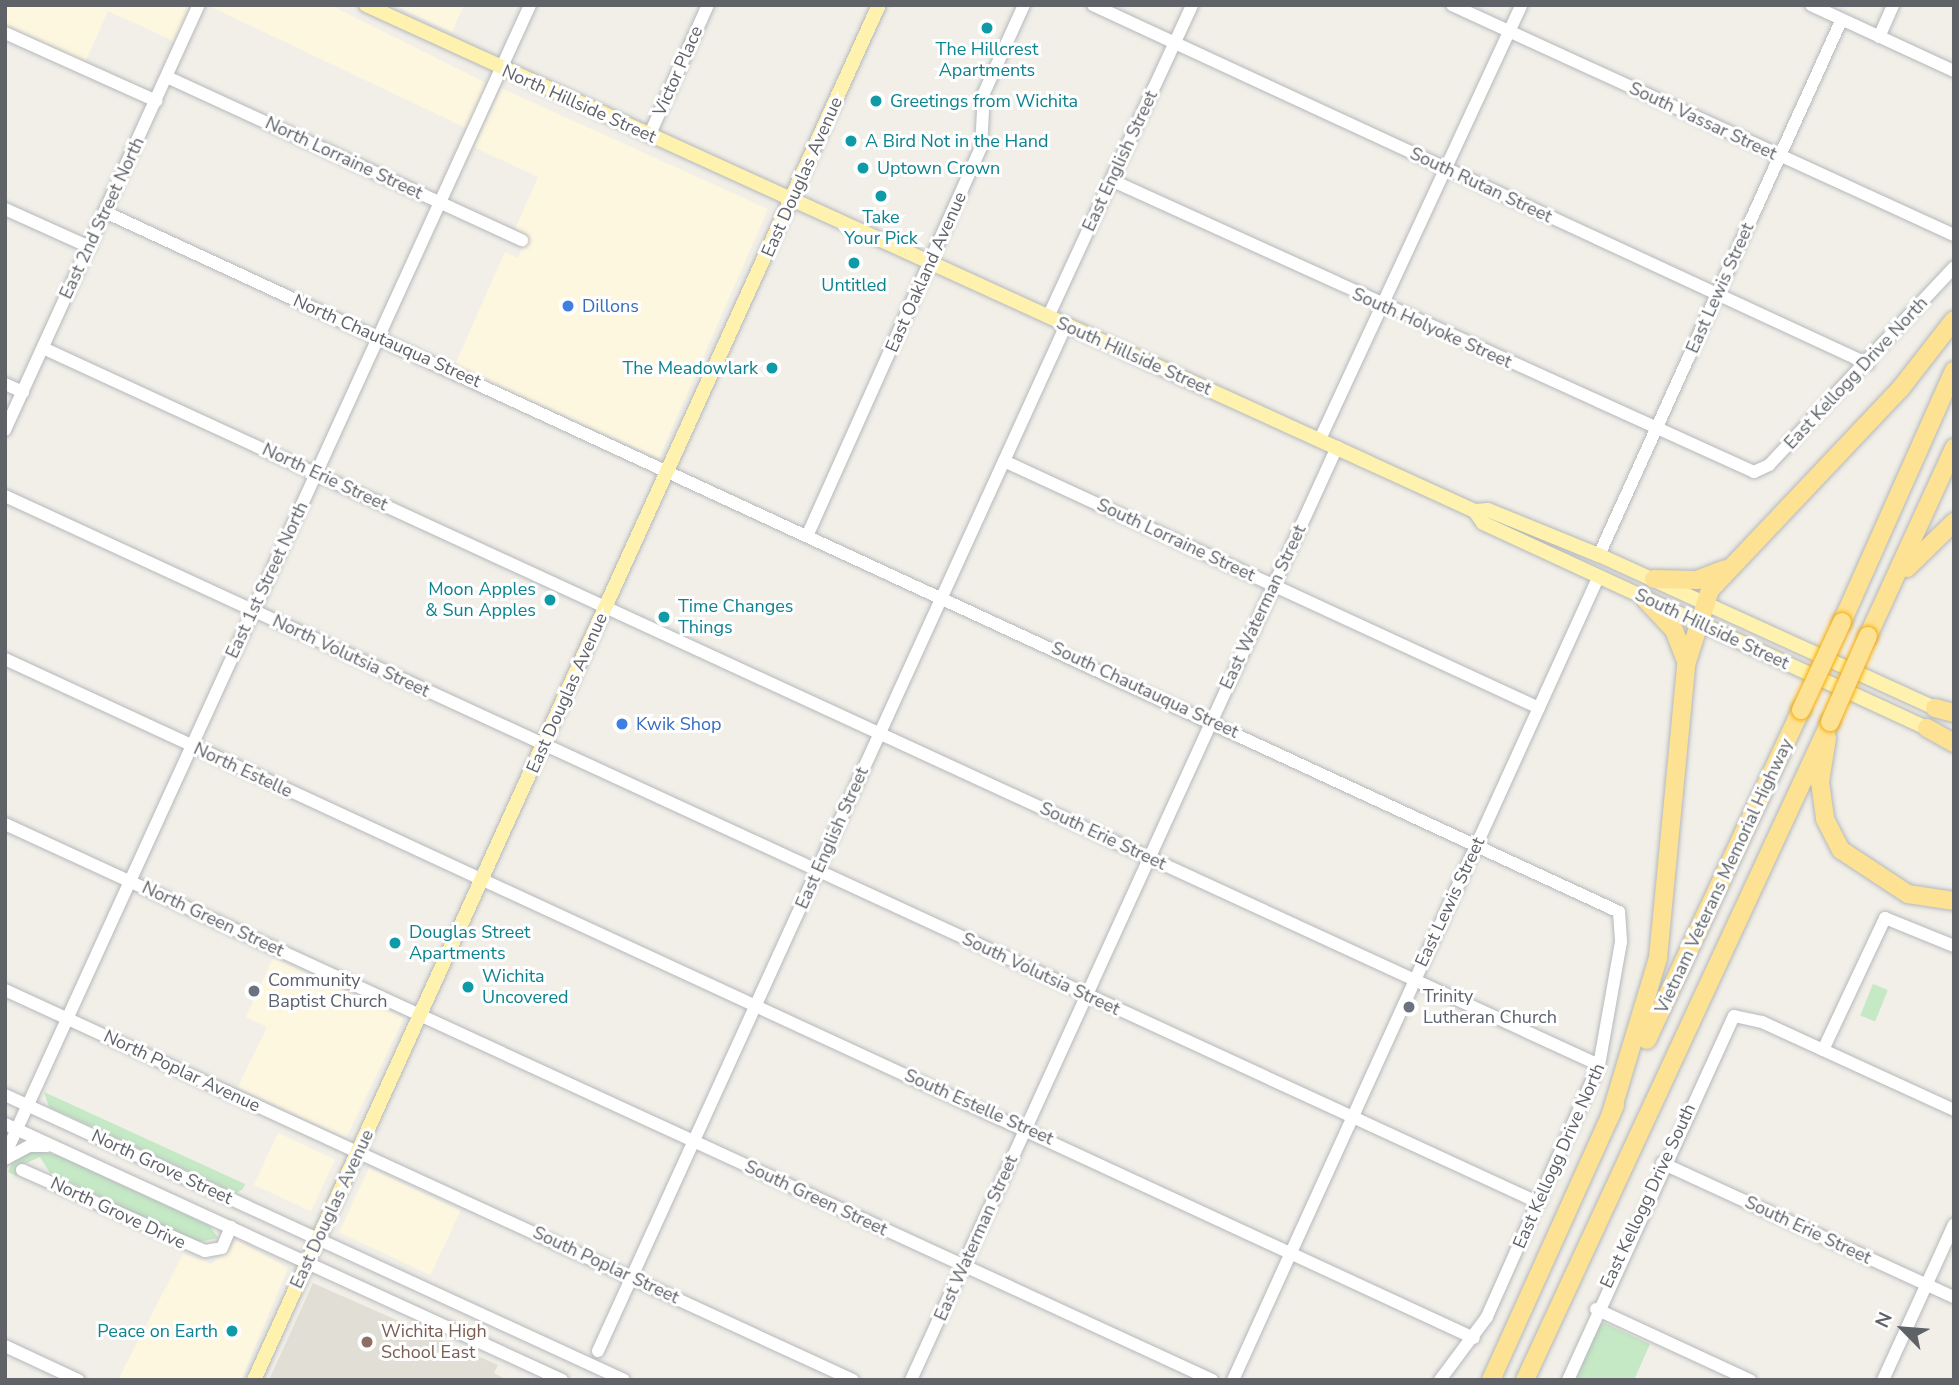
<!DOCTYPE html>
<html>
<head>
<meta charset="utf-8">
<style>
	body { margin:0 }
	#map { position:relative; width:1959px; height:1385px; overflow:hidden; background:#f1efe8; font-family:"Nunito Sans",sans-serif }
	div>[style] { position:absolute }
	.commercial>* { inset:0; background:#fef7e0; transform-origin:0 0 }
	.education>* { inset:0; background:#e1ded6 }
	.green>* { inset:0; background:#c5e8c5; transform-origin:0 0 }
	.roads { filter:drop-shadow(0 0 2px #b5b8bc) drop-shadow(0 0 2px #b5b8bc) }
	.minor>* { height:12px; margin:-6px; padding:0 6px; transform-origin:6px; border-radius:6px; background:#fff }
	.major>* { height:14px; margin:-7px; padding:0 7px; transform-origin:7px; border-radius:7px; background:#fff2af }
	.highway>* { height:18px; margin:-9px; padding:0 9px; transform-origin:9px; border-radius:9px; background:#fde293 }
	.bridges { filter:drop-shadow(0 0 2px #f9ab00) drop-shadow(0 0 2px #f9ab00) }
	.highway-bridge>* { height:18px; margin:-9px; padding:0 9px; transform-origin:9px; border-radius:9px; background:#fde293 }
	.dots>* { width:19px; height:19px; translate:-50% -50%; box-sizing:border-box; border:4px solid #fff; border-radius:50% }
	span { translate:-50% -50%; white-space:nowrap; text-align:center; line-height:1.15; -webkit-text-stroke:6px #fff; paint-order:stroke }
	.culture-label { font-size:18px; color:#0d838f }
	.left { translate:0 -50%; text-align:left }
	.right { translate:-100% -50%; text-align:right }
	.street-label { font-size:18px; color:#5f6368 }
	.shop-label { font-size:18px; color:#366cbe }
	.worship-label { font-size:18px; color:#5b616d }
	.education-label { font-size:18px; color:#785e54 }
	.frame { position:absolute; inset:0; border:7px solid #5f6368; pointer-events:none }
	.north { position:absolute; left:1868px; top:1294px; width:70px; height:70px; -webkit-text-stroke:5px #fff; paint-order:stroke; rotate:295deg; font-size:19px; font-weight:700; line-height:28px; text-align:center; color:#5f6368 }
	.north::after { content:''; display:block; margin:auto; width:24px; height:32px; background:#5f6368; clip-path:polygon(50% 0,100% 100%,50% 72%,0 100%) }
</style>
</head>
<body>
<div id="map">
	<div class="commercial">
		<div style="clip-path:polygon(5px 5px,193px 5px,176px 42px,108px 11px,85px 62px,5px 26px)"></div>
		<div style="clip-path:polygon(207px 5px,330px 5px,486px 83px,468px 129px)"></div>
		<div style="clip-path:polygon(394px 5px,464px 5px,452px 32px)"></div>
		<div style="clip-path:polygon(501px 88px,768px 209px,659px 458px,454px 367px,505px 252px,518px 258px,528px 236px,515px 229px,538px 177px,474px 147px)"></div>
		<div style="clip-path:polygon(273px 958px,404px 1018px,346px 1138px,238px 1087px,267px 1027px,246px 1017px)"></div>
		<div style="left:278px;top:1133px;width:63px;height:57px;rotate:25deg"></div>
		<div style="left:369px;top:1168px;width:101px;height:71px;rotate:25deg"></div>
		<div style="clip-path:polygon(236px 1240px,288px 1268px,241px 1380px,118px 1380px,183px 1254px,212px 1264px)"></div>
	</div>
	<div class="education">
		<div style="clip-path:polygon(313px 1283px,498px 1365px,494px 1373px,507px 1380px,269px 1380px)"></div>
	</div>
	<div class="green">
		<div style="left:1873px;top:984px;width:16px;height:34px;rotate:22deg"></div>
		<div style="clip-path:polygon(44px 1092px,245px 1184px,243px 1189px,236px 1193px,49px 1107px)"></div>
		<div style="clip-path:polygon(32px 1150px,57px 1155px,210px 1226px,218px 1238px,198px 1242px,50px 1173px,40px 1157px,24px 1164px,18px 1177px,8px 1172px,15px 1157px)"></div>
		<div style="clip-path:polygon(1605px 1323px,1650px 1344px,1634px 1380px,1576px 1380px,1598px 1325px)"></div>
	</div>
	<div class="roads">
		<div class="minor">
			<div style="left:1093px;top:5px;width:854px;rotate:24.85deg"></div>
			<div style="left:1452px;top:5px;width:552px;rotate:24.62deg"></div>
			<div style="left:1811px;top:5px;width:157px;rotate:24.8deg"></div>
			<div style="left:5px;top:33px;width:166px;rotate:24.2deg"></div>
			<div style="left:1879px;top:37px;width:35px;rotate:-66deg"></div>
			<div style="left:167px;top:77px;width:391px;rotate:24.7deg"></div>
			<div style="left:649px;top:136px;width:144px;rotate:-65.8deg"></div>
			<div style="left:1111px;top:180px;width:706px;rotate:24.42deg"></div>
			<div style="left:1754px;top:472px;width:17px;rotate:-25deg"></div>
			<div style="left:1769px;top:465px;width:271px;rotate:-46.9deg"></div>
			<div style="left:5px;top:209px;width:92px;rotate:24.3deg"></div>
			<div style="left:105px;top:212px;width:1668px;rotate:24.81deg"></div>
			<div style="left:1619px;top:912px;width:30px;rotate:86deg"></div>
			<div style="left:1621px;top:942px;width:125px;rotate:100.1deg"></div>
			<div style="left:1599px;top:1065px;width:276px;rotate:114deg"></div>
			<div style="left:1487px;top:1317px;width:79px;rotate:126.7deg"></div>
			<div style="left:1048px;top:317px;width:344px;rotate:-65.2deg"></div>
			<div style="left:43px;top:348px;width:1713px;rotate:24.74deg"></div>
			<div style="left:5px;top:384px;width:20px;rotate:24deg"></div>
			<div style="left:5px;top:430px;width:467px;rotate:-65.5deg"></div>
			<div style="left:1320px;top:439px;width:478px;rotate:-65.1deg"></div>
			<div style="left:1004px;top:461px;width:589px;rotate:24.78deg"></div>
			<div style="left:5px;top:496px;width:1689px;rotate:24.74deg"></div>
			<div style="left:808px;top:534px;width:424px;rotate:-65.9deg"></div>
			<div style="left:981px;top:147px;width:54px;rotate:-86.8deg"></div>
			<div style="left:984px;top:93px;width:97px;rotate:-65.6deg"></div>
			<div style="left:1599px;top:555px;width:586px;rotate:-65.62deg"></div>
			<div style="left:5px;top:659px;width:1618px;rotate:24.81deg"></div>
			<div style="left:5px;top:824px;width:1329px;rotate:24.73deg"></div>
			<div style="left:5px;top:990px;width:933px;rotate:24.7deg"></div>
			<div style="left:1823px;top:1050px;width:146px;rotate:-64.8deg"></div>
			<div style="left:1885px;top:918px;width:74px;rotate:22.1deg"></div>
			<div style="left:5px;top:1095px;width:681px;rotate:24.72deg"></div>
			<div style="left:5px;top:1124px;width:613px;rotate:24.68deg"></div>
			<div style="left:5px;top:1155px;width:1264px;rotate:-65.46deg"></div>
			<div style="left:5px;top:1159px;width:27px;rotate:-28deg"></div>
			<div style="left:29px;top:1146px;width:18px"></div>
			<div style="left:1662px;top:1163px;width:321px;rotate:24.7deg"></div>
			<div style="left:22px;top:1170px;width:200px;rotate:23.9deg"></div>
			<div style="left:205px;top:1251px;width:17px;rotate:-10deg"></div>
			<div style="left:222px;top:1248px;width:23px;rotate:-67deg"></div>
			<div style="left:1596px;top:1309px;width:170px;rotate:24.8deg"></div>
			<div style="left:5px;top:1346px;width:81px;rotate:25deg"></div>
			<div style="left:598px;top:1351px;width:1128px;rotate:-65.48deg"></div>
			<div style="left:911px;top:1380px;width:1026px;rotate:-65.46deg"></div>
			<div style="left:1233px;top:1380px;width:881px;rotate:-65.53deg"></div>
			<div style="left:1568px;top:1380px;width:400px;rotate:-65.5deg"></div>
			<div style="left:1734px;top:1016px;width:29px;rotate:12deg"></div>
			<div style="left:1762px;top:1022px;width:211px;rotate:24.6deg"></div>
			<div style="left:1883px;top:1380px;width:171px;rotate:-65.5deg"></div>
		</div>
		<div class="major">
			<div style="left:366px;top:5px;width:1219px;rotate:24.53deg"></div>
			<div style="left:1475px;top:511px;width:13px;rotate:-4deg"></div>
			<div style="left:1488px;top:510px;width:120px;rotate:22.1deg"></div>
			<div style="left:1599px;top:555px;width:378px;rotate:24.5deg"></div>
			<div style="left:1475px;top:511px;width:14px;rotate:56deg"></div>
			<div style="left:1483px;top:523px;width:499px;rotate:24.8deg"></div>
			<div style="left:254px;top:1380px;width:1510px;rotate:-65.56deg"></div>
		</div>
		<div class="highway">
			<div style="left:1907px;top:568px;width:66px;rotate:-44.4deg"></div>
			<div style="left:1654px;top:579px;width:43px;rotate:1.3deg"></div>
			<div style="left:1697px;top:580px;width:30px;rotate:-21deg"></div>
			<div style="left:1645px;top:599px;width:42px;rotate:46.9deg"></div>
			<div style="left:1674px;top:630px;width:30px;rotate:69deg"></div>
			<div style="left:1842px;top:622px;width:275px;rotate:-66deg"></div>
			<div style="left:1868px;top:636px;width:207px;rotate:-65.4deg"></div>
			<div style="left:1935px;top:708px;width:20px;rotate:15deg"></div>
			<div style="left:1927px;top:728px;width:31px;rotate:29deg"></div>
			<div style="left:1827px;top:738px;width:45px;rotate:99deg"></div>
			<div style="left:1820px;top:782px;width:37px;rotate:82deg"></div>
			<div style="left:1825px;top:819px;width:35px;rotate:63deg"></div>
			<div style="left:1841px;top:850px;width:80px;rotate:33.3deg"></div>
			<div style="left:1908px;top:894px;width:47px;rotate:8.7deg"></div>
			<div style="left:1647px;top:1040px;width:364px;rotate:-65deg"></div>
			<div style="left:1610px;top:1117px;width:166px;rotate:-73.2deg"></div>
			<div style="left:1658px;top:958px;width:294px;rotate:-84.5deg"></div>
			<div style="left:1686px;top:665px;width:79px;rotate:-72.3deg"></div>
			<div style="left:1710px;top:590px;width:278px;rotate:-46.6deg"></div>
			<div style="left:1901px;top:388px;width:86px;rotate:-52.1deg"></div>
			<div style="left:1491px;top:1380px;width:301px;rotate:-65.7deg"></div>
			<div style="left:1525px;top:1380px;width:725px;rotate:-65.13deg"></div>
		</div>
	</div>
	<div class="bridges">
		<div class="highway-bridge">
			<div style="left:1801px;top:710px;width:97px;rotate:-65deg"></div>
			<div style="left:1830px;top:722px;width:94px;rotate:-66.2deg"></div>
		</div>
	</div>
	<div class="dots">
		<div style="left:987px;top:28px;background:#0f9aa8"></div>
		<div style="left:876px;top:101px;background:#0f9aa8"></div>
		<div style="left:851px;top:141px;background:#0f9aa8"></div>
		<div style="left:863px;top:168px;background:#0f9aa8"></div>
		<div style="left:881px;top:196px;background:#0f9aa8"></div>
		<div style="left:854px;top:263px;background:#0f9aa8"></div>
		<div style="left:568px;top:306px;background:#3f7fe0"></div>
		<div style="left:772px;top:368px;background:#0f9aa8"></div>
		<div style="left:550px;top:600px;background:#0f9aa8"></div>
		<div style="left:664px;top:617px;background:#0f9aa8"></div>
		<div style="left:622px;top:724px;background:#3f7fe0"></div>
		<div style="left:395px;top:943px;background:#0f9aa8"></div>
		<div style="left:468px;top:987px;background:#0f9aa8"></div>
		<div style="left:254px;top:991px;background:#6b7280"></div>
		<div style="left:1409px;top:1007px;background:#6b7280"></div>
		<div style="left:232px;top:1331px;background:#0f9aa8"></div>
		<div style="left:367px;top:1342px;background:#8d6e63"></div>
	</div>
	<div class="culture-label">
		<span style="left:987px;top:60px">The Hillcrest<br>Apartments</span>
		<span class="left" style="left:890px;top:101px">Greetings from Wichita</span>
		<span class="left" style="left:865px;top:141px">A Bird Not in the Hand</span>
		<span class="left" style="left:877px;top:168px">Uptown Crown</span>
		<span style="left:881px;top:228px">Take<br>Your Pick</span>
		<span style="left:854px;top:285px">Untitled</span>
		<span class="right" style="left:758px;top:368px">The Meadowlark</span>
		<span class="right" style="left:536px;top:600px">Moon Apples<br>&amp; Sun Apples</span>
		<span class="left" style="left:678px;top:617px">Time Changes<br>Things</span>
		<span class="left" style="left:409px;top:943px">Douglas Street<br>Apartments</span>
		<span class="left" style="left:482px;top:987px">Wichita<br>Uncovered</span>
		<span class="right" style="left:218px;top:1331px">Peace on Earth</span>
	</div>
	<div class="street-label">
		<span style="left:678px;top:71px;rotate:-66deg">Victor Place</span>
		<span style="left:579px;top:104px;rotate:24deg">North Hillside Street</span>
		<span style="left:1703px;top:121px;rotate:25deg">South Vassar Street</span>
		<span style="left:344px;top:158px;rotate:25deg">North Lorraine Street</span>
		<span style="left:1120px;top:161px;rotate:-65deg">East English Street</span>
		<span style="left:802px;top:177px;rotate:-66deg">East Douglas Avenue</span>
		<span style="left:1481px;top:185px;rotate:25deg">South Rutan Street</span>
		<span style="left:102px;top:218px;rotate:-65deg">East 2nd Street North</span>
		<span style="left:926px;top:272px;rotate:-66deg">East Oakland Avenue</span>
		<span style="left:1720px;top:288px;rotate:-66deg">East Lewis Street</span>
		<span style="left:1432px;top:328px;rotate:24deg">South Holyoke Street</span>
		<span style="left:387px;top:341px;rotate:24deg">North Chautauqua Street</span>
		<span style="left:1134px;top:356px;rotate:24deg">South Hillside Street</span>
		<span style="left:1856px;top:373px;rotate:-47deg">East Kellogg Drive North</span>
		<span style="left:325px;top:477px;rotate:25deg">North Erie Street</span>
		<span style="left:1176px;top:540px;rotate:25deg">South Lorraine Street</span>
		<span style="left:267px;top:580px;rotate:-65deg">East 1st Street North</span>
		<span style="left:1263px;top:607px;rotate:-65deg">East Waterman Street</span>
		<span style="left:1712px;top:629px;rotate:25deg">South Hillside Street</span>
		<span style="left:351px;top:656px;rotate:25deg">North Volutsia Street</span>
		<span style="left:1145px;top:690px;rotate:25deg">South Chautauqua Street</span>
		<span style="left:567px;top:693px;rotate:-66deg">East Douglas Avenue</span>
		<span style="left:243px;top:770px;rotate:25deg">North Estelle</span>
		<span style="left:1103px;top:836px;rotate:25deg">South Erie Street</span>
		<span style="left:832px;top:838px;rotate:-66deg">East English Street</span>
		<span style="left:1724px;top:876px;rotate:-65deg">Vietnam Veterans Memorial Highway</span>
		<span style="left:1450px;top:902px;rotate:-65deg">East Lewis Street</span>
		<span style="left:213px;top:919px;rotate:25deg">North Green Street</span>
		<span style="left:1041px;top:974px;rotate:25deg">South Volutsia Street</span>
		<span style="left:182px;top:1071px;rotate:25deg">North Poplar Avenue</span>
		<span style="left:979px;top:1107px;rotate:24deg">South Estelle Street</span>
		<span style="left:1559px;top:1156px;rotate:-66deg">East Kellogg Drive North</span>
		<span style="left:162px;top:1167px;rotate:25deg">North Grove Street</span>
		<span style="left:1648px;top:1196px;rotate:-65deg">East Kellogg Drive South</span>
		<span style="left:816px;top:1198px;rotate:25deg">South Green Street</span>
		<span style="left:332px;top:1209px;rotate:-65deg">East Douglas Avenue</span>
		<span style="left:118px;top:1213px;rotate:25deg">North Grove Drive</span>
		<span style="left:1808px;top:1230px;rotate:25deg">South Erie Street</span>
		<span style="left:976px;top:1238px;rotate:-66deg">East Waterman Street</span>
		<span style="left:606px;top:1265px;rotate:25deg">South Poplar Street</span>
	</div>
	<div class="shop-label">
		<span class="left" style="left:582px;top:306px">Dillons</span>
		<span class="left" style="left:636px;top:724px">Kwik Shop</span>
	</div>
	<div class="worship-label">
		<span class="left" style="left:268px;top:991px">Community<br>Baptist Church</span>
		<span class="left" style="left:1423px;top:1007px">Trinity<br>Lutheran Church</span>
	</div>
	<div class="education-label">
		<span class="left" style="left:381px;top:1342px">Wichita High<br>School East</span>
	</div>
	<div class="frame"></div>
	<div class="north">N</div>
</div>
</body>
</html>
